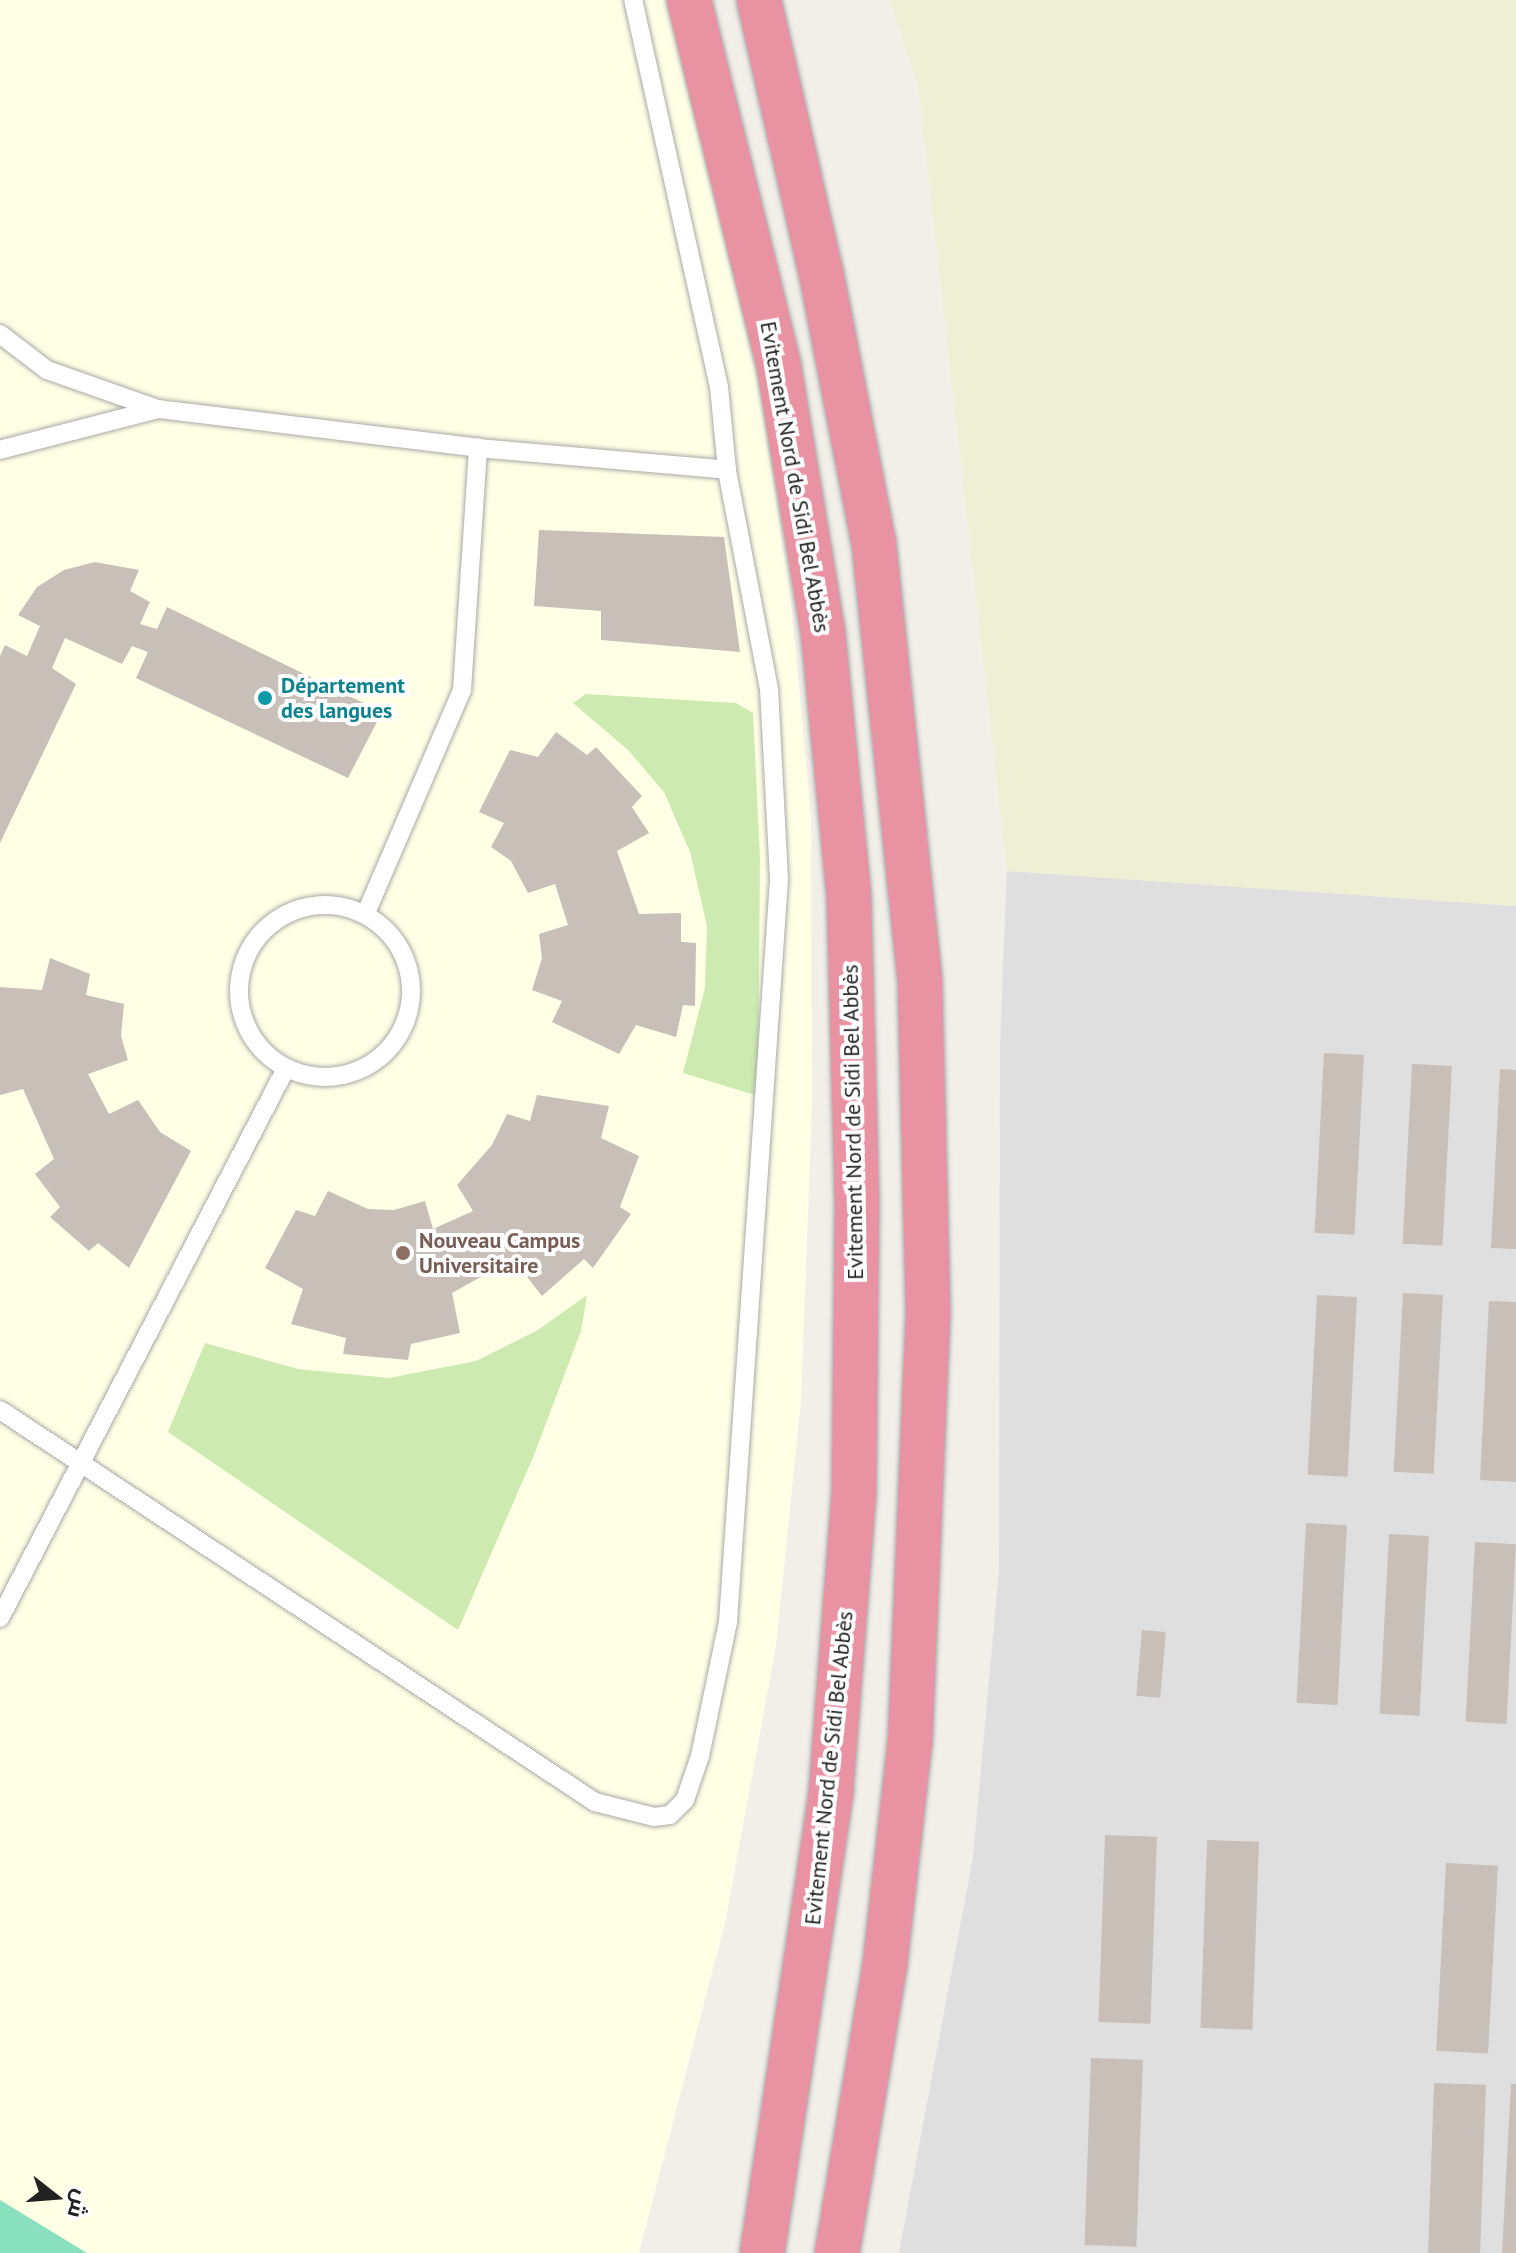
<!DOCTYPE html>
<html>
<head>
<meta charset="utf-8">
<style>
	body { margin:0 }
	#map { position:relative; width:1516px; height:2253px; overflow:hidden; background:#f2efe9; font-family:"PT Sans",Cairo,sans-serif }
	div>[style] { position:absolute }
	.residential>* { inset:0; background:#e0dfdf }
	.education>* { inset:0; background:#ffffe5 }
	.farmland>* { inset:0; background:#eef0d5 }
	.grass>* { inset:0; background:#cdebb0 }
	.pitch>* { inset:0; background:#88e0be }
	.building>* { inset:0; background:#c7bfb8; transform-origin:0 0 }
	.roads { filter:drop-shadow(0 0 2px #a9a9a9) drop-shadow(0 0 2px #a9a9a9) }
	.lane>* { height:18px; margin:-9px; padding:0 9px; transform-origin:9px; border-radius:9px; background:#fff }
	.lane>.ring { margin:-9px; padding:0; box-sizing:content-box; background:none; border:18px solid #fff; border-radius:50% }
	.highway>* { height:44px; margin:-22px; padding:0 22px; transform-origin:22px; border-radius:22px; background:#e892a2 }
	.dots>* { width:22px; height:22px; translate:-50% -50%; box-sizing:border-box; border:4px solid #fff; border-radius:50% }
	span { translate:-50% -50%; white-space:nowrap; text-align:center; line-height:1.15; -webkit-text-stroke:8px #fff; paint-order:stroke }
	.street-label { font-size:22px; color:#222 }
	.culture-label { font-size:22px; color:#0d838f; font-weight:700 }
	.left { translate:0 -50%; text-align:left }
	.education-label { font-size:22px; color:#785e54; font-weight:700 }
	.north { position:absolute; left:16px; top:2157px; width:80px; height:80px; -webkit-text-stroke:6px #fff; paint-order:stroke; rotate:107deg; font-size:22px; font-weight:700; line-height:32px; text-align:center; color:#222 }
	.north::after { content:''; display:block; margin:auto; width:28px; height:36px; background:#222; clip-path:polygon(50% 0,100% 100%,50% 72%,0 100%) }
</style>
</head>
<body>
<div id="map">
	<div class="residential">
		<div style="clip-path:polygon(1007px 871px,1516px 906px,1516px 2253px,899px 2253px,973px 1857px,999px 1570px,1000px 1042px)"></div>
	</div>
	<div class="education">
		<div style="clip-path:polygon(0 0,666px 0,759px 388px,791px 601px,811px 816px,812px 1104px,801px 1401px,776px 1646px,725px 1923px,639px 2253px,0 2253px)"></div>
	</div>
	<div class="farmland">
		<div style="clip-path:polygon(889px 0,1516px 0,1516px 906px,1007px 871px,918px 85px)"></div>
	</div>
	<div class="grass">
		<div style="clip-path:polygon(586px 694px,736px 703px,753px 713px,760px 858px,758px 1096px,683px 1073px,705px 988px,707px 926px,690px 852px,664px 792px,628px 750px,573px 703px)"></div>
		<div style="clip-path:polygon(587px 1295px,581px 1331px,534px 1455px,458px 1630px,168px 1432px,205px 1343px,298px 1369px,389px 1378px,476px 1361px,538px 1330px)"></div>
	</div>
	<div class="pitch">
		<div style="clip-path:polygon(0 2200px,87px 2253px,0 2253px)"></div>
	</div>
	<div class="building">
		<div style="clip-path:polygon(539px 530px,724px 537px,740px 652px,601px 640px,601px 611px,534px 606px)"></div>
		<div style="clip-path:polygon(95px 562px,139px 570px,130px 591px,150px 602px,140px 624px,157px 629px,167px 607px,382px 712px,348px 778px,136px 678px,148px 652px,132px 646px,122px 664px,65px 638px,52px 668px,76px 684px,0 843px,0 656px,5px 645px,27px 656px,40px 626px,18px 615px,37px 587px,64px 570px)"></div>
		<div style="clip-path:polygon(556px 732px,587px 755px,596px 747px,642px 796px,632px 807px,649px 833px,617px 851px,639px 914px,681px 913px,681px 942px,696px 943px,695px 1006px,683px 1005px,676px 1037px,636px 1025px,619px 1054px,552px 1022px,562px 1001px,532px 990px,542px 958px,539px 934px,568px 925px,555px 884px,528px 893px,511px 861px,491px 847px,504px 823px,479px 812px,510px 750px,538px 757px)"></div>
		<div style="clip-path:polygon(50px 958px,90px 974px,86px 995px,124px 1004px,121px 1036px,128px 1060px,88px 1074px,109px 1114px,138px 1100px,160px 1132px,191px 1151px,129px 1268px,98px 1243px,89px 1251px,50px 1217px,60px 1207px,35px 1174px,54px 1159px,23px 1089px,0 1095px,0 987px,42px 990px)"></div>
		<div style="left:1324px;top:1053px;width:40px;height:180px;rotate:3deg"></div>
		<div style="left:1412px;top:1064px;width:40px;height:180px;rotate:3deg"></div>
		<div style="clip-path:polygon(1500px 1069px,1516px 1070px,1516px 1249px,1491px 1248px)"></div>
		<div style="clip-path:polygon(537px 1095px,609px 1106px,601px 1138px,639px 1156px,620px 1207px,631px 1214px,593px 1268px,584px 1259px,542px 1296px,513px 1259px,452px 1293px,460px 1333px,411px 1344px,408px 1360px,343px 1354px,346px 1338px,291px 1324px,303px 1289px,265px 1268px,296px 1210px,315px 1216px,328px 1191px,368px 1209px,394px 1210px,425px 1201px,433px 1229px,473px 1211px,457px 1185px,492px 1145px,507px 1114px,530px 1121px)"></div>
		<div style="left:1403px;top:1293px;width:40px;height:179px;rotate:3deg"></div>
		<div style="left:1317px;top:1295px;width:40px;height:180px;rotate:3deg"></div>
		<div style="clip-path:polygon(1489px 1301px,1516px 1302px,1516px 1482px,1480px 1480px)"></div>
		<div style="left:1306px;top:1523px;width:41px;height:180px;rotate:3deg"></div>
		<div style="left:1389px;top:1534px;width:40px;height:180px;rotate:3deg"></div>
		<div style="left:1475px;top:1542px;width:41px;height:180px;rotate:3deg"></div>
		<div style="left:1142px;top:1630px;width:24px;height:66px;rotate:5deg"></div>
		<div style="left:1105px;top:1835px;width:52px;height:187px;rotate:2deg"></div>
		<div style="left:1207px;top:1840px;width:52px;height:188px;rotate:2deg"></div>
		<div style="left:1446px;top:1863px;width:52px;height:188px;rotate:3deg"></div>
		<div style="left:1091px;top:2058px;width:52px;height:187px;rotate:2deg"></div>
		<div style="left:1434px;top:2083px;width:52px;height:170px;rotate:2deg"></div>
		<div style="clip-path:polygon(1511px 2084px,1516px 2084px,1516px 2253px,1502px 2253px)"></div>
	</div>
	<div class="roads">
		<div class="lane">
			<div style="left:0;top:334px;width:59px;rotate:37.5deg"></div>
			<div style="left:47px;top:370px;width:118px;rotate:19.4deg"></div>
			<div style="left:158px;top:409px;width:163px;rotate:165.5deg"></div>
			<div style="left:158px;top:409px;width:322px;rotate:6.9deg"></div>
			<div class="ring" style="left:239px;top:905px;width:154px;height:154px"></div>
			<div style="left:366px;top:913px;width:243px;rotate:-66.7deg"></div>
			<div style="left:462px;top:690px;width:243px;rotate:-86.2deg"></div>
			<div style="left:478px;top:448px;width:250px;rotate:5deg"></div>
			<div style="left:727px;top:470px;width:83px;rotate:-95.5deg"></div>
			<div style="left:719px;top:387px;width:396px;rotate:-102.5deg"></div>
			<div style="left:0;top:1410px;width:713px;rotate:33.38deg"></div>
			<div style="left:595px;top:1802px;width:61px;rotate:14.3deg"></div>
			<div style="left:654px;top:1817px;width:16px;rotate:-7deg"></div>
			<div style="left:670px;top:1815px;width:21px;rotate:-45deg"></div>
			<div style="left:685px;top:1800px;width:46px;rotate:-71.2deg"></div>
			<div style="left:700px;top:1756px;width:137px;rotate:-78.2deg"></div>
			<div style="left:728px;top:1622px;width:745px;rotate:-86.07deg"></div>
			<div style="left:779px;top:879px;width:190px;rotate:-93deg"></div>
			<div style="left:769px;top:689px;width:223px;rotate:-100.9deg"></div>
			<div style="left:0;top:1618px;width:618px;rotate:-62.52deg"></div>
		</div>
		<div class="highway">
			<div style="left:689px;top:0;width:378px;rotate:76.2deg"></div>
			<div style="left:779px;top:367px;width:269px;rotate:80.6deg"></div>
			<div style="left:823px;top:632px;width:267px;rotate:84.4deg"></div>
			<div style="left:849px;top:898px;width:304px;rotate:88.5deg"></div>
			<div style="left:857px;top:1202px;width:290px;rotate:90.6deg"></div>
			<div style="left:854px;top:1492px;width:302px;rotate:94.4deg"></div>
			<div style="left:831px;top:1793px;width:465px;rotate:98.5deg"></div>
			<div style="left:759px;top:0;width:279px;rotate:77.2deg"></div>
			<div style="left:821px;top:272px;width:277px;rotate:79deg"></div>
			<div style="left:874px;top:544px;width:441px;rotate:84deg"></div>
			<div style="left:920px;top:983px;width:331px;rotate:88.6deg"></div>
			<div style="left:928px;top:1314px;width:427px;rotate:92.4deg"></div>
			<div style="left:910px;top:1741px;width:224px;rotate:96.4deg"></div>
			<div style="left:885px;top:1964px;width:293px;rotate:99.4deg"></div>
		</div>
	</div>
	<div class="dots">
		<div style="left:265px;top:698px;background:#0f9aa8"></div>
		<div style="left:403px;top:1253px;background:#8d6e63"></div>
	</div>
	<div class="street-label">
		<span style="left:795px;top:477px;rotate:80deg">Evitement Nord de Sidi Bel Abbès</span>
		<span style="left:853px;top:1122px;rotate:-91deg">Evitement Nord de Sidi Bel Abbès</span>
		<span style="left:829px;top:1768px;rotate:-84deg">Evitement Nord de Sidi Bel Abbès</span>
	</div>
	<div class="culture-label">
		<span class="left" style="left:281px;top:698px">Département<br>des langues</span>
	</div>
	<div class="education-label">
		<span class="left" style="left:419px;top:1253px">Nouveau Campus<br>Universitaire</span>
	</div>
	<div class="north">ش</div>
</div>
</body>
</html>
